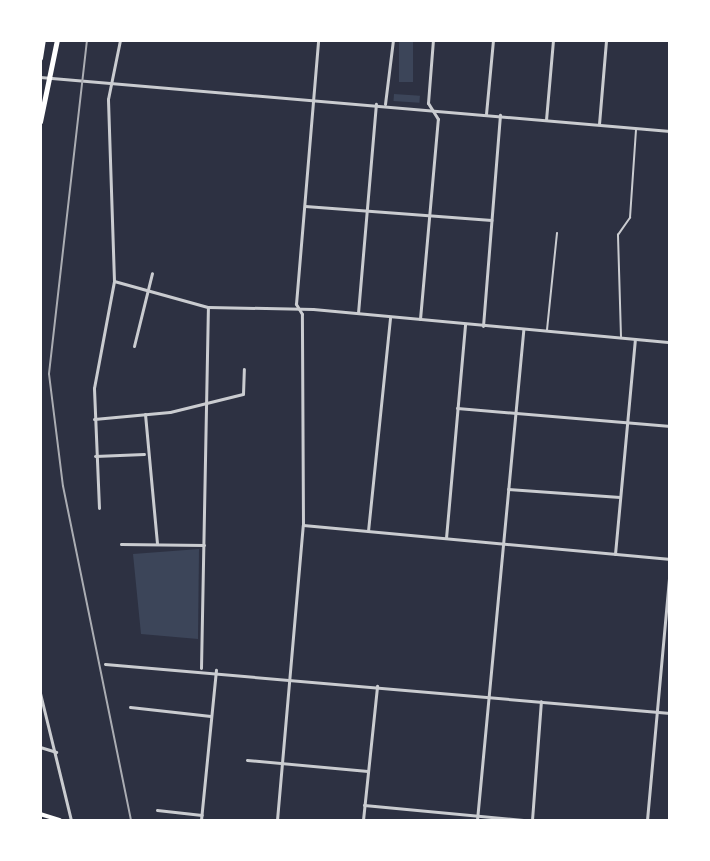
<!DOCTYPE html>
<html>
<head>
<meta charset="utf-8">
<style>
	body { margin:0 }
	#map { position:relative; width:710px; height:861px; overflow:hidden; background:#2d3142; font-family:Barlow,sans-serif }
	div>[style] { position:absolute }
	.green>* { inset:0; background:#3c4559; transform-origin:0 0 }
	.service>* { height:1.5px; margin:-0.75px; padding:0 0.75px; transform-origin:0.75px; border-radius:0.75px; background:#caccd0 }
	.minor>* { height:3px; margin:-1.5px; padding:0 1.5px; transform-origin:1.5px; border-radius:1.5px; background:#caccd0 }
	.secondary>* { height:4px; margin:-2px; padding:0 2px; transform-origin:2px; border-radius:2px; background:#fff }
	.primary>* { height:4.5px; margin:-2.25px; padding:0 2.25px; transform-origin:2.25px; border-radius:2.25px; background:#fff }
	.rail>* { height:2px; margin:-1px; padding:0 1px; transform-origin:1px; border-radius:1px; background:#abadb3 }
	span { translate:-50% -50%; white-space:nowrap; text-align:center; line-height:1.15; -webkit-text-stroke:4.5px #fff; paint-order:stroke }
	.frame { position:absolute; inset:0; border:42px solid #fff; pointer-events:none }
</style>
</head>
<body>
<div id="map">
	<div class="green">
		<div style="left:399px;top:41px;width:14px;height:41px"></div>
		<div style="left:394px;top:94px;width:26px;height:7px;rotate:4deg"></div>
		<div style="clip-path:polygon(199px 549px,198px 639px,141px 634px,133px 554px)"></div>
	</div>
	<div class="service">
		<div style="left:547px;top:330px;width:97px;rotate:-84.1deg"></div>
		<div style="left:621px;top:337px;width:102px;rotate:-91.7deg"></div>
		<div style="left:618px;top:235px;width:21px;rotate:-55deg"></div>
		<div style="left:630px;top:218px;width:88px;rotate:-86.1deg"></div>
	</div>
	<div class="minor">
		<div style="left:40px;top:77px;width:632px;rotate:4.9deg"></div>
		<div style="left:385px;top:104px;width:64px;rotate:-82.9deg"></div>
		<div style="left:486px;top:114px;width:74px;rotate:-84.6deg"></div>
		<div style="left:546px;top:120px;width:80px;rotate:-85deg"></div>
		<div style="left:599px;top:124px;width:84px;rotate:-85.2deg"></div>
		<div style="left:305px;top:206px;width:187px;rotate:4.3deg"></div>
		<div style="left:114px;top:281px;width:98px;rotate:15.5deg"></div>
		<div style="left:208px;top:307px;width:105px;rotate:1.1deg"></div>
		<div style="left:313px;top:309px;width:359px;rotate:5.3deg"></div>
		<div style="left:358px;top:313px;width:210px;rotate:-85.1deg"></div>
		<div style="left:420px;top:319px;width:201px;rotate:-84.9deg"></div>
		<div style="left:438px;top:119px;width:19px;rotate:-122deg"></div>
		<div style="left:428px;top:103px;width:63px;rotate:-85.5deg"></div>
		<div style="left:483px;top:326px;width:212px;rotate:-85.4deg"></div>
		<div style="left:134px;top:346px;width:75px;rotate:-76.1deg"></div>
		<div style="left:457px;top:408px;width:214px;rotate:4.8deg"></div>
		<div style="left:145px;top:414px;width:130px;rotate:84.7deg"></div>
		<div style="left:94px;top:419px;width:76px;rotate:-5.3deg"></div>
		<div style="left:170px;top:412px;width:75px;rotate:-13.9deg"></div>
		<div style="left:243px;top:394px;width:25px;rotate:-88deg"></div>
		<div style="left:95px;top:456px;width:49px;rotate:-2.3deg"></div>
		<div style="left:508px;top:489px;width:112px;rotate:4.1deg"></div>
		<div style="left:99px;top:508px;width:120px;rotate:-92.4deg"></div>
		<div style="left:94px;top:388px;width:109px;rotate:-79.4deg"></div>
		<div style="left:114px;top:281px;width:182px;rotate:-91.9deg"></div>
		<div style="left:108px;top:99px;width:60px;rotate:-78.5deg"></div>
		<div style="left:303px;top:525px;width:369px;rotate:5.3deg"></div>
		<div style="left:368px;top:531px;width:214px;rotate:-84.1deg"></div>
		<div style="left:446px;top:538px;width:214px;rotate:-84.9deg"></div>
		<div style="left:121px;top:544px;width:83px;rotate:0.7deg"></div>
		<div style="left:615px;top:554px;width:216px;rotate:-84.7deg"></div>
		<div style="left:105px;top:664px;width:567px;rotate:4.96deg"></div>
		<div style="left:201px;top:668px;width:361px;rotate:-88.9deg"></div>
		<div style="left:40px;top:693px;width:131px;rotate:76.3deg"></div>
		<div style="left:130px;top:707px;width:81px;rotate:6.3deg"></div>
		<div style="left:40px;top:747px;width:17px;rotate:17deg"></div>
		<div style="left:247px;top:760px;width:121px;rotate:5.2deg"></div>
		<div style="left:364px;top:805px;width:160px;rotate:5.4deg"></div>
		<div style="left:157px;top:810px;width:45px;rotate:6.3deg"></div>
		<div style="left:201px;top:820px;width:151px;rotate:-84.3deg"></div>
		<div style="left:277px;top:820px;width:296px;rotate:-85deg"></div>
		<div style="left:303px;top:525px;width:211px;rotate:-90.3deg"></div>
		<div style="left:302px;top:314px;width:12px;rotate:-121deg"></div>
		<div style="left:296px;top:304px;width:265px;rotate:-85.2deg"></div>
		<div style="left:363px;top:820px;width:135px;rotate:-84deg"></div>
		<div style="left:477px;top:820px;width:493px;rotate:-84.6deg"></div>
		<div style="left:532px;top:820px;width:119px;rotate:-85.7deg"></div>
		<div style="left:647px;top:820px;width:254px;rotate:-84.8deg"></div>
	</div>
	<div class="secondary">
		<div style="left:40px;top:814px;width:21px;rotate:17deg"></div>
	</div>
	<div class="primary">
		<div style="left:40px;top:58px;width:18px;rotate:-81deg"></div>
		<div style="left:40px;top:122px;width:84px;rotate:-78.3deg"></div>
	</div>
	<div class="rail">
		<div style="left:87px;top:40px;width:336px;rotate:96.5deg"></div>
		<div style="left:49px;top:374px;width:113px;rotate:82.9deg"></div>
		<div style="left:63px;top:486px;width:341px;rotate:78.5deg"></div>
	</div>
	<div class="frame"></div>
</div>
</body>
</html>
